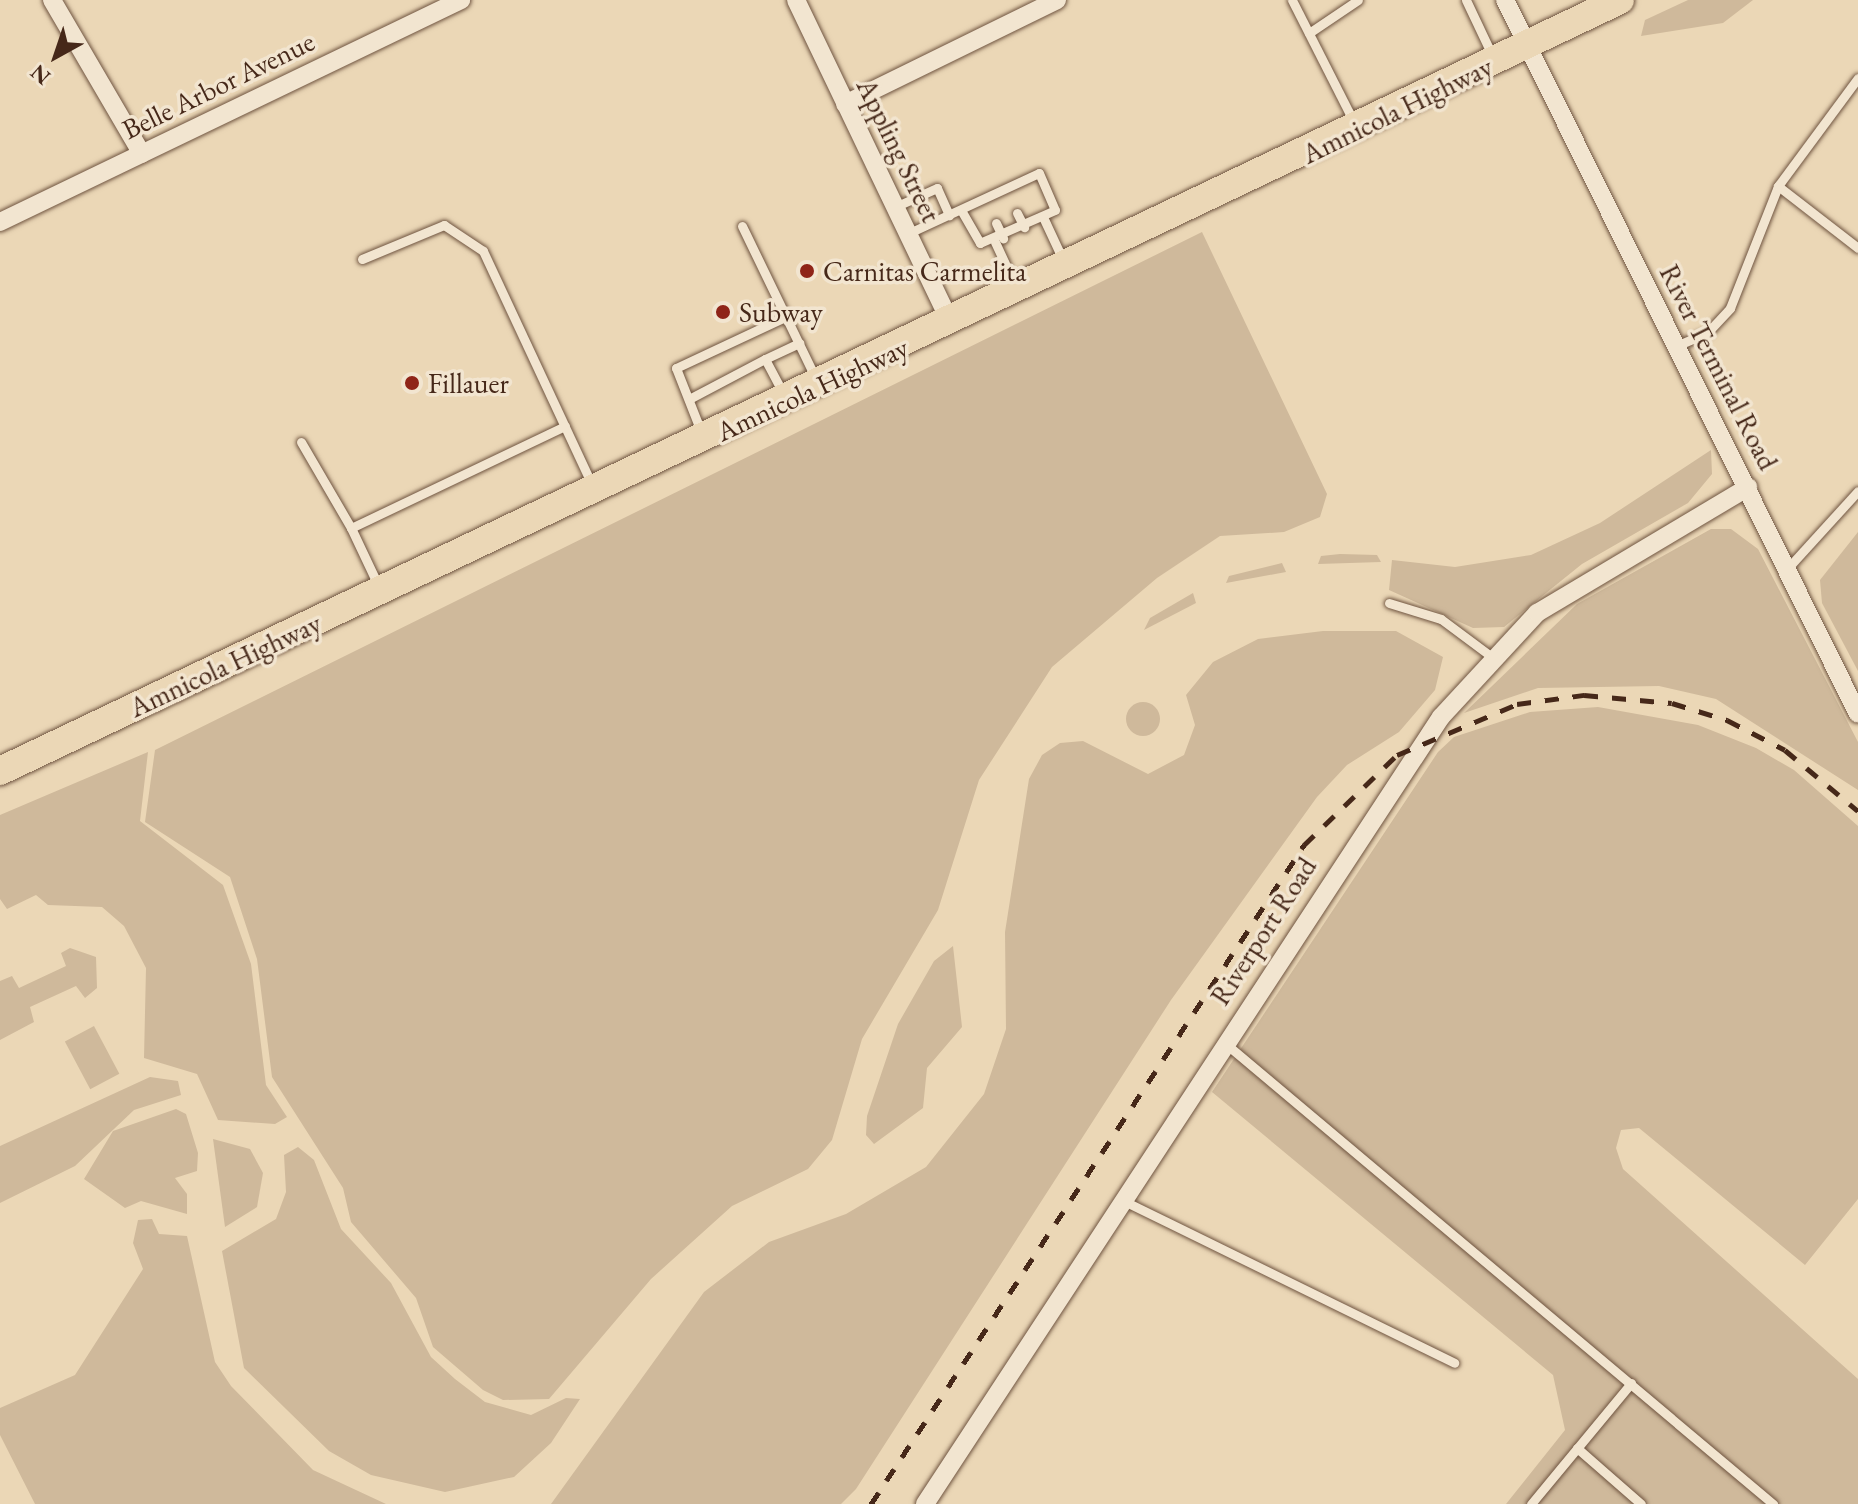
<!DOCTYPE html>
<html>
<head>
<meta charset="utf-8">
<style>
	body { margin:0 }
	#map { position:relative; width:1858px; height:1504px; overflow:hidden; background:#ebd7b6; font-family:"EB Garamond",serif }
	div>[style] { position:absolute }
	.green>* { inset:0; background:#cfb99b; transform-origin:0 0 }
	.round { border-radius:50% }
	.roads { filter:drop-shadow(0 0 2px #6f5440) drop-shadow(0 0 2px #6f5440) }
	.service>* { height:9px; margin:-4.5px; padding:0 4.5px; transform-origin:4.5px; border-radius:4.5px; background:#f2e5d0 }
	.minor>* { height:18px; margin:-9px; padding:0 9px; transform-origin:9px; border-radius:9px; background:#f2e5d0 }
	.primary>* { height:28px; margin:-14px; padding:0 14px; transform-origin:14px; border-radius:14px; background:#ebd7b6 }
	.rail>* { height:5px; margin-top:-2.5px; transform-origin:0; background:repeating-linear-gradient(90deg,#462819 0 14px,transparent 0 28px) }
	.dots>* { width:22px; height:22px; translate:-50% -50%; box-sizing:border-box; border:4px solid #f2e5d0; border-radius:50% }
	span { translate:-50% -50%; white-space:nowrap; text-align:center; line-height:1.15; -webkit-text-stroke:7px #f2e5d0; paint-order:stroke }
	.street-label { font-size:28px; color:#462819 }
	.poi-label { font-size:28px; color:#462819 }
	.left { translate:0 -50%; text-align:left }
	.north { position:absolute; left:16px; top:16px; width:80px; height:80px; -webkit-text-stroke:6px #f2e5d0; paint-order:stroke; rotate:220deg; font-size:22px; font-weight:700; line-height:32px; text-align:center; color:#462819 }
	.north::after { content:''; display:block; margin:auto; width:28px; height:36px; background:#462819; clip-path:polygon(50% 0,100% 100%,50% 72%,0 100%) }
</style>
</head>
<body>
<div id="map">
	<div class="green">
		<div style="clip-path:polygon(1688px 0,1753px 0,1723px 23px,1641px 36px,1645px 20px)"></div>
		<div style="clip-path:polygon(1202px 232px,1327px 494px,1320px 517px,1284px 532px,1220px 536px,1157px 578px,1052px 667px,979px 780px,938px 910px,862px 1039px,832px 1140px,808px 1169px,732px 1206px,651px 1279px,549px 1399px,503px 1400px,483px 1390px,433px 1347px,416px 1298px,351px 1222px,343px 1188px,272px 1077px,257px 959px,230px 877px,145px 822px,155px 750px)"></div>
		<div style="clip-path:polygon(1711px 450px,1712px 474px,1688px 503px,1582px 564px,1504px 627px,1473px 628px,1389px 590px,1392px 560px,1455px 567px,1531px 555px,1600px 523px)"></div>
		<div style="clip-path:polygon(1711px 529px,1731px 529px,1758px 549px,1858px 742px,1858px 790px,1716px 699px,1659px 686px,1538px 688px,1464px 713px,1577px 604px)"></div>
		<div style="clip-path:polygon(1858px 532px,1858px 671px,1822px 603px,1820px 580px)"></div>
		<div style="clip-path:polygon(1340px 554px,1377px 555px,1381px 562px,1318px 564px,1321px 556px)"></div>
		<div style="clip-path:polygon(1282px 563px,1286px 572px,1226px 583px,1229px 576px)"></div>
		<div style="clip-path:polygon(1193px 593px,1196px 603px,1144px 630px,1150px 618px)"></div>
		<div style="clip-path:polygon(1323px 631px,1396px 631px,1443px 657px,1435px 690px,1399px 732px,1347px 765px,1317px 797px,1171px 1000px,856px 1489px,841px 1504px,551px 1504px,704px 1292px,769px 1242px,846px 1214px,926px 1167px,984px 1094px,1006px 1029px,1005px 932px,1029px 779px,1042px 755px,1060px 743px,1083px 741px,1148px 774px,1184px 755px,1195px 725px,1186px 695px,1213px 662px,1258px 639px)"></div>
		<div class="round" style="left:1126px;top:702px;width:34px;height:34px"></div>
		<div style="clip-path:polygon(1598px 707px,1698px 725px,1756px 748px,1794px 770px,1858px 826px,1858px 1199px,1805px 1265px,1639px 1128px,1621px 1130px,1616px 1148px,1623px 1169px,1858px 1379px,1858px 1504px,1506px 1504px,1565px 1430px,1553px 1375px,1212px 1092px,1438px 752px,1454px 737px,1530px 712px)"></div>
		<div style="clip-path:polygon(148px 752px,140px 821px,223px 885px,251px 964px,266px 1085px,287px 1117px,275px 1124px,218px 1120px,197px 1074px,144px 1058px,146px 968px,124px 926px,102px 907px,48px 905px,36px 895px,7px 909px,0 899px,0 815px)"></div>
		<div style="clip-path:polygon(953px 946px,962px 1027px,927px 1068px,923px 1108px,874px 1144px,866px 1135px,867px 1116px,898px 1024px,934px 961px)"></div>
		<div style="clip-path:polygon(70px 948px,96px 957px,97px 988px,85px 998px,76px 986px,30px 1007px,34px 1022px,0 1040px,0 981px,12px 976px,19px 988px,66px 966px,61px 953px)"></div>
		<div style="left:94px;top:1026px;width:54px;height:33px;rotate:62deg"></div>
		<div style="clip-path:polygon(150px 1077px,178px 1081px,181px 1095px,134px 1110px,75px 1166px,0 1203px,0 1146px)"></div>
		<div style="clip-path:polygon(176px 1109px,186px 1114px,198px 1153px,197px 1171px,175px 1178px,187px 1194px,187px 1214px,141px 1201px,125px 1208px,84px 1179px,113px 1131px)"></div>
		<div style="clip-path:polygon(213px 1139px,250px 1149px,263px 1173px,257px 1207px,225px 1227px)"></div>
		<div style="clip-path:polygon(298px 1147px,314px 1160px,341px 1229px,391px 1283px,431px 1357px,455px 1379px,485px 1402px,531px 1415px,566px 1398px,580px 1399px,551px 1443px,514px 1477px,445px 1492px,371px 1475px,329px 1451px,244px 1368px,222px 1251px,276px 1219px,286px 1192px,284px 1155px)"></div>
		<div style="clip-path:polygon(152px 1219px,159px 1234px,187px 1236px,215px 1362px,231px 1386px,313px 1470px,386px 1504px,35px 1504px,0 1435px,0 1408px,75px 1375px,143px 1269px,133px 1243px,138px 1220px)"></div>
	</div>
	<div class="roads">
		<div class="service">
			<div style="left:1292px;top:0;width:137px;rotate:63.1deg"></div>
			<div style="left:1466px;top:0;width:61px;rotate:64.7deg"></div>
			<div style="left:1309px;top:33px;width:59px;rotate:-34deg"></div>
			<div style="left:1778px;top:186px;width:101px;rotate:37.8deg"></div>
			<div style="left:897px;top:206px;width:44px;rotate:-24.2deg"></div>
			<div style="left:937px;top:188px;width:30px;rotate:66deg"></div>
			<div style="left:1017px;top:213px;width:16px;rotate:63deg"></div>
			<div style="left:1043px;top:217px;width:50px;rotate:65deg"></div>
			<div style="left:996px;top:223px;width:17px;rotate:65deg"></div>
			<div style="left:742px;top:226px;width:170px;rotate:64.2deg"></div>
			<div style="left:909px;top:233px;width:143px;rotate:-24.8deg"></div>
			<div style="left:1039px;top:173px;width:40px;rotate:66.6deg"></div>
			<div style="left:1055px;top:210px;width:82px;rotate:156.3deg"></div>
			<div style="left:980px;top:243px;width:38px;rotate:-120deg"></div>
			<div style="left:995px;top:242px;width:47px;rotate:65.1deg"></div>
			<div style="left:362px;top:259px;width:89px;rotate:-22.5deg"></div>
			<div style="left:444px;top:225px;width:47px;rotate:33.7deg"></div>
			<div style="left:483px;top:251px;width:258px;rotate:65deg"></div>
			<div style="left:1676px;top:346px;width:34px;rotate:-23deg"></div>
			<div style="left:1707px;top:333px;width:34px;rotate:-47deg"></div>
			<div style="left:1730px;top:308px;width:131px;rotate:-68.5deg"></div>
			<div style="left:1778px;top:186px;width:134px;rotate:-53.5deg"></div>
			<div style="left:765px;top:359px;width:38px;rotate:-25deg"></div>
			<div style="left:689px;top:399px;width:86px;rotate:-27.8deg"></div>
			<div style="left:765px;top:359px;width:38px;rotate:62deg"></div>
			<div style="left:702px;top:434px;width:71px;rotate:-111.5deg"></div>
			<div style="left:676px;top:368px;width:123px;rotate:-25.1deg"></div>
			<div style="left:301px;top:442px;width:99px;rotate:59.8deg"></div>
			<div style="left:1787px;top:569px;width:105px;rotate:-47.7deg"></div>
			<div style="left:378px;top:585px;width:63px;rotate:-115.3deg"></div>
			<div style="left:351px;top:528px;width:237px;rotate:-25.5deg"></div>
			<div style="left:1389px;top:603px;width:54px;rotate:17.1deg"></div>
			<div style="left:1441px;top:619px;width:64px;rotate:36.7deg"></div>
			<div style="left:1226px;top:1044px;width:715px;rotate:40.06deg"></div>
			<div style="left:1122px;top:1200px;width:370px;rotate:26.1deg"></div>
			<div style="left:1577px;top:1448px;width:85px;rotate:41.2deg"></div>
			<div style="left:1531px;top:1504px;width:157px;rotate:-50.4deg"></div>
		</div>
		<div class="minor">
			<div style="left:52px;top:0;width:178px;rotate:59.7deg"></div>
			<div style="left:796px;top:0;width:359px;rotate:64.4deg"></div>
			<div style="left:1505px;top:0;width:796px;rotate:63.69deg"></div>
			<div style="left:845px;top:104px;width:236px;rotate:-26.1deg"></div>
			<div style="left:0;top:222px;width:512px;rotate:-25.71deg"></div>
			<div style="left:925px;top:1504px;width:941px;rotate:-56.75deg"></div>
			<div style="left:1441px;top:717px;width:142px;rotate:-47.3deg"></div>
			<div style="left:1537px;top:613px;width:246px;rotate:-30.8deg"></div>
		</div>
		<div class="primary">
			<div style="left:0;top:771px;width:1794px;rotate:-25.45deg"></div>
		</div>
	</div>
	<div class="rail">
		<div style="left:871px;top:1504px;width:789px;rotate:-56.69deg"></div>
		<div style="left:1304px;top:845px;width:129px;rotate:-44.1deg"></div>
		<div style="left:1397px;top:755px;width:130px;rotate:-23deg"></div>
		<div style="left:1517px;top:704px;width:68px;rotate:-7.7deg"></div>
		<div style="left:1584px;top:695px;width:88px;rotate:5.2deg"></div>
		<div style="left:1672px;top:703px;width:58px;rotate:17.2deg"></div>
		<div style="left:1727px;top:720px;width:65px;rotate:27.3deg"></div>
		<div style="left:1785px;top:750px;width:95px;rotate:39.9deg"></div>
	</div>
	<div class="dots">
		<div style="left:807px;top:271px;background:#8f2418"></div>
		<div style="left:723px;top:312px;background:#8f2418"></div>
		<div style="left:412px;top:383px;background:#8f2418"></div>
	</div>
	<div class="street-label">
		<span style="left:218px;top:85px;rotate:-26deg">Belle Arbor Avenue</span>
		<span style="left:1397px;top:110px;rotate:-26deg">Amnicola Highway</span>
		<span style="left:899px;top:150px;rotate:64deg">Appling Street</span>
		<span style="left:1719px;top:367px;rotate:63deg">River Terminal Road</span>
		<span style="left:812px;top:389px;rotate:-25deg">Amnicola Highway</span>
		<span style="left:225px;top:665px;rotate:-25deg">Amnicola Highway</span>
		<span style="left:1263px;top:931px;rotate:-57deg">Riverport Road</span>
	</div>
	<div class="poi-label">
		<span class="left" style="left:823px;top:271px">Carnitas Carmelita</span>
		<span class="left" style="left:739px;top:312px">Subway</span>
		<span class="left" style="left:428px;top:383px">Fillauer</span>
	</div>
	<div class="north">N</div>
</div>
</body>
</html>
